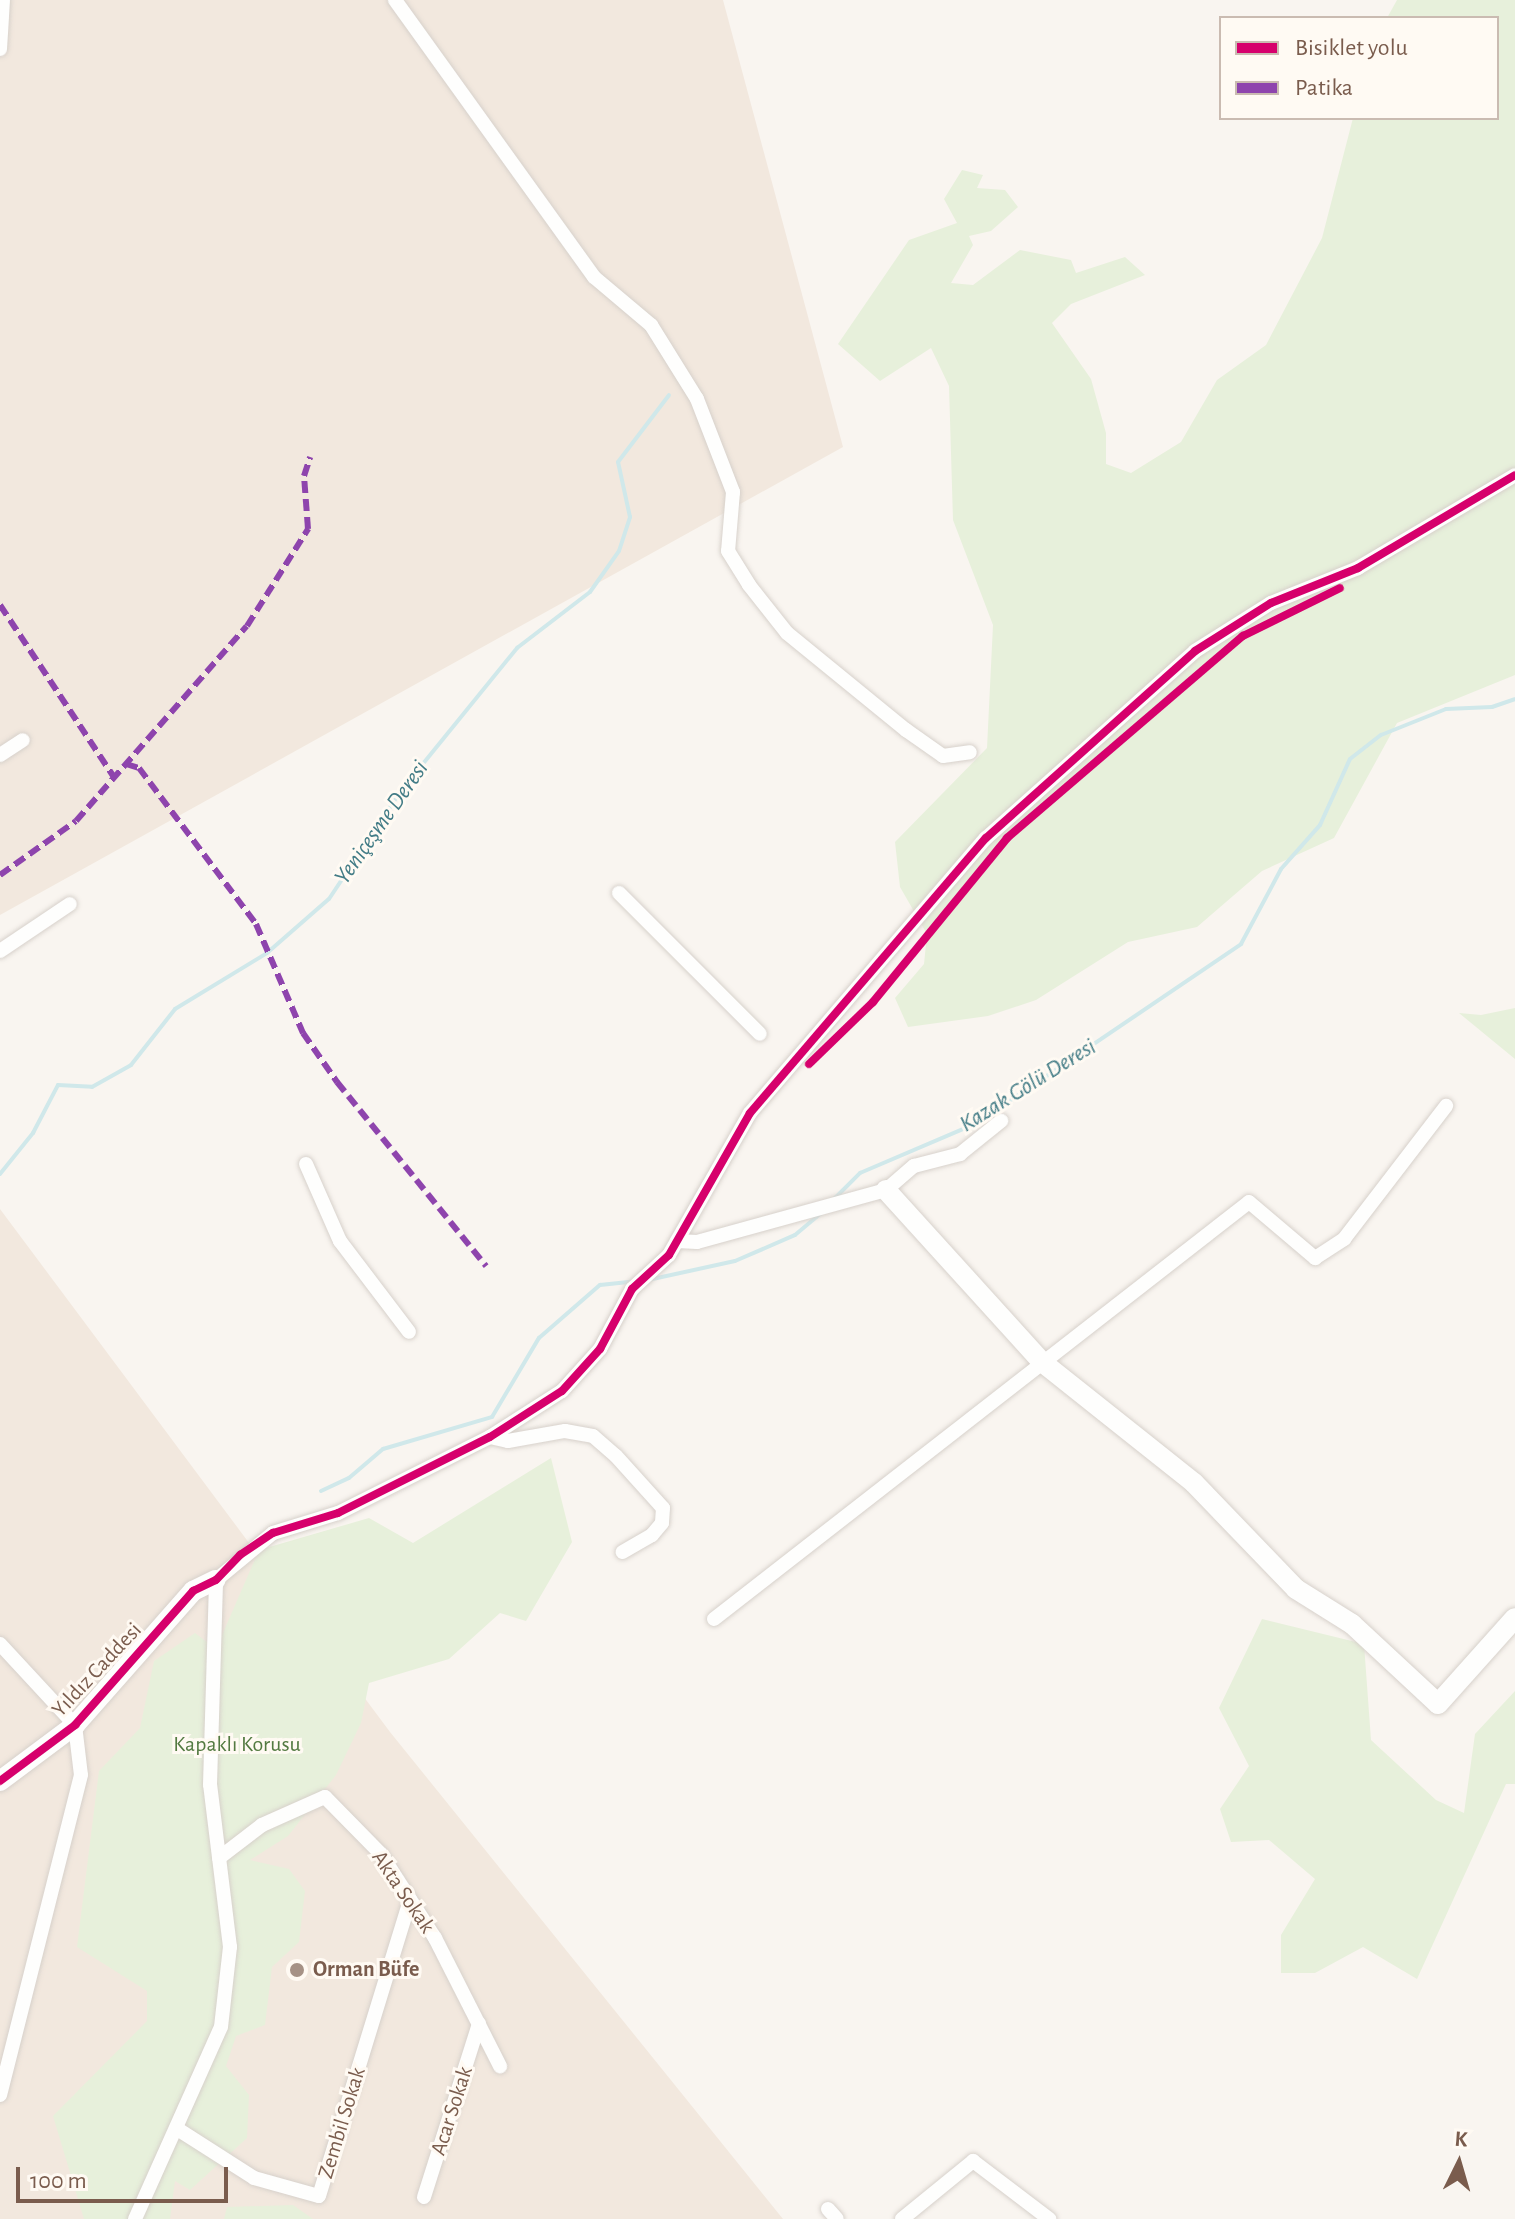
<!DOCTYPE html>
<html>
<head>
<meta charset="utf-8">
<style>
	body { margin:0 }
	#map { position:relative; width:1515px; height:2219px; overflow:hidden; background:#f9f5f0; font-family:"Alegreya Sans",sans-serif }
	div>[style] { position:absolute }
	.residential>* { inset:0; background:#f2e8de }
	.green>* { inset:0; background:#e7f0db }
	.stream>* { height:4px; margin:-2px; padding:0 2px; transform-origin:2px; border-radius:2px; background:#d0e8ea }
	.roads { filter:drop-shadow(0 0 2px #d7d1cb) drop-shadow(0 0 2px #d7d1cb) }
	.street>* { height:14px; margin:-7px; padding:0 7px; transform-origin:7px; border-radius:7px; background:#fefefd }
	.secondary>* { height:20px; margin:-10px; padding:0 10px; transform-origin:10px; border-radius:10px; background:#fefefd }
	.quiet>* { height:6px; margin-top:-3px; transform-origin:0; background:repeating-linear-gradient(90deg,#8e44ad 0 12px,transparent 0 18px) }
	.cycleway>* { height:8px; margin:-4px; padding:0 4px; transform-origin:4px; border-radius:4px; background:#d6006c }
	.dots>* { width:22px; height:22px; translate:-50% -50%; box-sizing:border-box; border:4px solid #fffaf3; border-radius:50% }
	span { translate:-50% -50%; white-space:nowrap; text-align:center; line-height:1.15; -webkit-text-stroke:6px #fffaf3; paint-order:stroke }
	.street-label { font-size:22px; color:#7a5c4d }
	.park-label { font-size:22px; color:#537a41 }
	.poi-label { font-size:22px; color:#7a5c4d; font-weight:700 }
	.left { translate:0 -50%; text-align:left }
	.water-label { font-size:24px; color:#437c86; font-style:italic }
	.legend { position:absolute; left:1219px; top:16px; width:280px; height:104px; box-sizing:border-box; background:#fffaf3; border:2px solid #cabbb1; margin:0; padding:10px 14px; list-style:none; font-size:24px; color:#7a5c4d }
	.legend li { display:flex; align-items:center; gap:16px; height:40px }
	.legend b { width:40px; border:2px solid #cabbb1 }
	.north { position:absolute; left:1419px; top:2123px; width:80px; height:80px; -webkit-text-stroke:6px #fffaf3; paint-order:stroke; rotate:5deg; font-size:22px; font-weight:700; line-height:32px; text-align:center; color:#7a5c4d }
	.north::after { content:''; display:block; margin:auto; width:28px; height:36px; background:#7a5c4d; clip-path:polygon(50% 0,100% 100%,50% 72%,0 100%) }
	.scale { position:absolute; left:16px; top:2167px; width:212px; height:36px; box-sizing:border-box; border:4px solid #7a5c4d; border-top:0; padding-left:10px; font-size:24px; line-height:28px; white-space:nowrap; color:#7a5c4d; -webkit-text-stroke:6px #fffaf3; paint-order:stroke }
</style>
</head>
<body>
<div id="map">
	<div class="residential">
		<div style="clip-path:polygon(0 0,723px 0,843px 447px,0 915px)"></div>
		<div style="clip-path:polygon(0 1209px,390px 1732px,783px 2219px,0 2219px)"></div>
	</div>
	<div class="green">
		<div style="clip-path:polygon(1397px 0,1515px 0,1515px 675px,1397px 723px,1334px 838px,1262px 871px,1197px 927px,1128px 942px,1036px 1000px,988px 1016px,908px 1027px,895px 998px,924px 964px,927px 934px,900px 887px,895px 842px,987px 748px,993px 625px,953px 520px,949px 386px,931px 348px,880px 381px,838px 344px,909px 240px,957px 223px,944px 199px,962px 170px,983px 175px,977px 188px,1005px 190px,1018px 207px,991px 231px,969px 236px,973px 245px,951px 283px,973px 285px,1020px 250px,1071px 260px,1076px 273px,1125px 257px,1145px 275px,1071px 304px,1052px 323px,1091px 379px,1106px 433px,1106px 464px,1131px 473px,1181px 442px,1217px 380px,1266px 345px,1322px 238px,1353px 118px,1497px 118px,1497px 18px,1387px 18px)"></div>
		<div style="clip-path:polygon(1515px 1008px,1515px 1059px,1459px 1013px,1481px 1015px)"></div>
		<div style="clip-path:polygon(551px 1458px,572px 1542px,526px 1621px,500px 1613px,449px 1659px,369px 1683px,361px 1723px,336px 1775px,288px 1836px,250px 1860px,289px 1869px,305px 1891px,299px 1942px,272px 1967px,265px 2025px,236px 2036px,226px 2066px,249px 2095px,247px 2138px,190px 2190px,175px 2181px,170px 2219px,84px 2219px,53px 2116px,147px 2021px,147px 1991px,77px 1947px,99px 1771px,140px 1728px,154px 1661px,195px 1633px,216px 1649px,259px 1550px,369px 1518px,413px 1543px)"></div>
		<div style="clip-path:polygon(1262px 1619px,1364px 1644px,1371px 1740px,1436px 1800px,1464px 1813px,1475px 1734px,1515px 1691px,1515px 1784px,1506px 1784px,1417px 1979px,1363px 1947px,1315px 1973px,1281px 1973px,1281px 1935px,1315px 1879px,1269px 1840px,1231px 1842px,1220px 1809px,1249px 1766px,1219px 1708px)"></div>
		<div style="clip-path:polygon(293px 2205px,313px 2219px,224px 2219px,227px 2207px)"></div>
	</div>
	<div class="stream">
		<div style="left:0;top:1174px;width:53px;rotate:-51.2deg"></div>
		<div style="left:33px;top:1133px;width:54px;rotate:-62.5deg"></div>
		<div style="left:58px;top:1085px;width:34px;rotate:3deg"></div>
		<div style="left:92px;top:1087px;width:45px;rotate:-29.4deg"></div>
		<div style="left:131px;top:1065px;width:71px;rotate:-51.8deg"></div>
		<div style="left:175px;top:1009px;width:108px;rotate:-31.3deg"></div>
		<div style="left:267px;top:953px;width:82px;rotate:-41.1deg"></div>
		<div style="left:329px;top:899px;width:128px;rotate:-56.4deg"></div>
		<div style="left:400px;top:792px;width:186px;rotate:-50.9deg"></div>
		<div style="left:517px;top:648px;width:92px;rotate:-37.5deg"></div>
		<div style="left:590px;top:592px;width:50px;rotate:-54.7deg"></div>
		<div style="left:619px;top:551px;width:36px;rotate:-72deg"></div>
		<div style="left:630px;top:517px;width:56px;rotate:-102.3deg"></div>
		<div style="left:618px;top:462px;width:84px;rotate:-52.7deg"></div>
		<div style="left:834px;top:1199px;width:37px;rotate:-45deg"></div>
		<div style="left:860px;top:1173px;width:127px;rotate:-23.1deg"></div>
		<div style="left:977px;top:1123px;width:319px;rotate:-34.1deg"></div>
		<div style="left:1241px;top:944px;width:85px;rotate:-61.9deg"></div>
		<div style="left:1281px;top:869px;width:59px;rotate:-48.4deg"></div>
		<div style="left:1320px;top:825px;width:72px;rotate:-65.6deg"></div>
		<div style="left:1350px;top:759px;width:39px;rotate:-38deg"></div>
		<div style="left:1381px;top:735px;width:70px;rotate:-21.8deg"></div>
		<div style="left:1446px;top:709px;width:46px;rotate:-2.5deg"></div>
		<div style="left:1492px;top:707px;width:24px;rotate:-19deg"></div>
		<div style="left:648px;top:1280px;width:89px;rotate:-12.3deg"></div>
		<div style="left:735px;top:1261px;width:65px;rotate:-23.4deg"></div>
		<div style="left:795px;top:1235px;width:33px;rotate:-40deg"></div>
		<div style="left:321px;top:1491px;width:31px;rotate:-25deg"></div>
		<div style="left:349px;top:1478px;width:45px;rotate:-40.5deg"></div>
		<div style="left:383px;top:1449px;width:114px;rotate:-16.4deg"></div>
		<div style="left:492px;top:1417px;width:92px;rotate:-59.3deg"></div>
		<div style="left:539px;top:1338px;width:81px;rotate:-41deg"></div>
		<div style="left:600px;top:1285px;width:31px;rotate:-6deg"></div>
	</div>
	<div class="roads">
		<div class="street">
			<div style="left:395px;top:0;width:341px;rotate:54.3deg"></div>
			<div style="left:594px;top:277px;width:75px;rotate:40.1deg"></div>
			<div style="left:651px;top:325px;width:87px;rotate:58.1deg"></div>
			<div style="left:697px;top:399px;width:100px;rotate:68.8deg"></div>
			<div style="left:733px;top:492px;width:59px;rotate:94.8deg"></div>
			<div style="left:728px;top:551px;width:40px;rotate:58deg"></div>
			<div style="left:749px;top:585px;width:61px;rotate:51.6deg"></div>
			<div style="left:787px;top:633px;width:154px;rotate:39.2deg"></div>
			<div style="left:906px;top:730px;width:45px;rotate:35.1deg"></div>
			<div style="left:943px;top:756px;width:27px;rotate:-8deg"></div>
			<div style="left:0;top:49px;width:49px;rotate:-86.5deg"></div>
			<div style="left:0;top:755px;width:27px;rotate:-33deg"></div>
			<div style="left:619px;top:893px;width:199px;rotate:45deg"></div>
			<div style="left:0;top:951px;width:84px;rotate:-33.9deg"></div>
			<div style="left:306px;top:1164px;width:84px;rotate:66.2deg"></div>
			<div style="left:340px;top:1241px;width:114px;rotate:52.8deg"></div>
			<div style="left:677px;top:1241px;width:20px;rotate:3deg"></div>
			<div style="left:697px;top:1242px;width:196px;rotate:-15.4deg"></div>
			<div style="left:886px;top:1190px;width:37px;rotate:-41deg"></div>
			<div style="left:914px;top:1166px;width:48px;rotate:-14.6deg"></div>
			<div style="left:960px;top:1154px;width:53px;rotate:-38.8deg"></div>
			<div style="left:490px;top:1437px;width:18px;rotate:13deg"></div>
			<div style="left:508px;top:1441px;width:58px;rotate:-10deg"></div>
			<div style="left:565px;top:1431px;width:28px;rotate:10deg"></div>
			<div style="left:593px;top:1436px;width:30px;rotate:41deg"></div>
			<div style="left:616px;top:1456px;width:70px;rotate:47.9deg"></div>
			<div style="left:663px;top:1508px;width:15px;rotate:94deg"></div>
			<div style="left:662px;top:1523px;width:16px;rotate:130deg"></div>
			<div style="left:652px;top:1535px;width:34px;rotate:150deg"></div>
			<div style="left:714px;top:1619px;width:678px;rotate:-37.93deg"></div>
			<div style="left:1249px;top:1202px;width:87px;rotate:40.3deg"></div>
			<div style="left:1315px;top:1258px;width:35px;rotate:-33deg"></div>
			<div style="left:1344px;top:1239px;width:168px;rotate:-52.5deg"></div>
			<div style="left:0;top:1644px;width:110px;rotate:47.2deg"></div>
			<div style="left:75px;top:1725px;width:50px;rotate:83.2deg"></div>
			<div style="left:81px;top:1775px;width:330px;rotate:104.2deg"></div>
			<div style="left:219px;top:1858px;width:54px;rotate:-37.5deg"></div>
			<div style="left:262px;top:1825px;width:69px;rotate:-24deg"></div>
			<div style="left:325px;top:1797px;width:80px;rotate:45.5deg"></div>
			<div style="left:381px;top:1854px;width:100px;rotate:57.3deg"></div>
			<div style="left:435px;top:1938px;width:144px;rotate:63.1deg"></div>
			<div style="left:179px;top:2130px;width:89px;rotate:32.6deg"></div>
			<div style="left:254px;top:2178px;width:67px;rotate:15.5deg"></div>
			<div style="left:319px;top:2196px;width:310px;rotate:-72.9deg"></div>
			<div style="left:424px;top:2197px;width:182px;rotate:-72.4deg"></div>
			<div style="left:828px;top:2209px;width:13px;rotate:48deg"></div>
			<div style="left:135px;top:2219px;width:210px;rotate:-65.9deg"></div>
			<div style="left:221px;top:2027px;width:81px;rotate:-83.6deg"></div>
			<div style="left:230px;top:1947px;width:163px;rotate:-97deg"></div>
			<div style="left:210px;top:1785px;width:205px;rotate:-88.3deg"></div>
			<div style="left:216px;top:1580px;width:74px;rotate:-39.5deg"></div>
			<div style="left:273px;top:1533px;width:68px;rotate:-17.1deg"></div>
			<div style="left:338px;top:1513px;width:170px;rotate:-26.6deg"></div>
			<div style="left:490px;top:1437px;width:85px;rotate:-32.6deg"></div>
			<div style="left:562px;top:1391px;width:57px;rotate:-47.9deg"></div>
			<div style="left:600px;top:1349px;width:68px;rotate:-61.9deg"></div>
			<div style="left:632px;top:1289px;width:50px;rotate:-42.6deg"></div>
			<div style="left:669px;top:1255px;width:163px;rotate:-60.3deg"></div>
			<div style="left:750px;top:1113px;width:362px;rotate:-49.4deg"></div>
			<div style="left:986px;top:838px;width:280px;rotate:-41.8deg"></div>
			<div style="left:1195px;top:651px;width:90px;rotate:-32.3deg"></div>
			<div style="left:1271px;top:603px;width:94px;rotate:-21.9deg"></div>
			<div style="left:1358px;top:568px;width:182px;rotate:-30.6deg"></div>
			<div style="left:902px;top:2219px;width:92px;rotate:-39.2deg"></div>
			<div style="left:973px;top:2161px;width:96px;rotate:37.3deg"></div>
		</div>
		<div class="secondary">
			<div style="left:886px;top:1190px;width:232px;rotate:47.8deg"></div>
			<div style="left:1042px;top:1362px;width:194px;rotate:38.5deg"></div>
			<div style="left:1194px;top:1483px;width:147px;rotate:46.1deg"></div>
			<div style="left:1296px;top:1589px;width:66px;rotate:32deg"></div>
			<div style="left:1352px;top:1624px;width:117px;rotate:42.9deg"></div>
			<div style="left:1438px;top:1704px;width:115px;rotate:-48.2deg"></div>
			<div style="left:0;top:1781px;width:94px;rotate:-36.7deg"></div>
			<div style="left:75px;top:1725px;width:179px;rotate:-48.6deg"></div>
			<div style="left:193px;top:1591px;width:25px;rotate:-26deg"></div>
		</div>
	</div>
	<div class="quiet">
		<div style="left:0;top:605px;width:206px;rotate:56.5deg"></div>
		<div style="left:126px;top:764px;width:14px;rotate:17deg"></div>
		<div style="left:139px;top:768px;width:195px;rotate:53.1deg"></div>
		<div style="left:256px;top:924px;width:119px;rotate:66.7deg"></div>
		<div style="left:303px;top:1033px;width:60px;rotate:55.2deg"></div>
		<div style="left:337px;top:1082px;width:237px;rotate:51deg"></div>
		<div style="left:0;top:875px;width:93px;rotate:-35.4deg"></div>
		<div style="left:76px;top:821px;width:259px;rotate:-48.8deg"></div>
		<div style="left:247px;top:626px;width:115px;rotate:-57.8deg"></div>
		<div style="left:308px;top:529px;width:53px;rotate:-94.3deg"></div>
		<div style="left:304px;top:476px;width:20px;rotate:-72deg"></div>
	</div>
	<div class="cycleway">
		<div style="left:809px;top:1064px;width:89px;rotate:-44.1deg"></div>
		<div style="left:873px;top:1002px;width:212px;rotate:-50.7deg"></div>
		<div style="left:1007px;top:838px;width:311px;rotate:-40.6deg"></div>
		<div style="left:1243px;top:636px;width:108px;rotate:-26.3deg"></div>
		<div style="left:0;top:1781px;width:94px;rotate:-36.7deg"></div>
		<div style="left:75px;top:1725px;width:179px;rotate:-48.6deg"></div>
		<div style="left:193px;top:1591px;width:25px;rotate:-26deg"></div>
		<div style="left:216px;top:1580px;width:35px;rotate:-46deg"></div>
		<div style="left:240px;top:1555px;width:40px;rotate:-34deg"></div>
		<div style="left:273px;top:1533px;width:68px;rotate:-17.1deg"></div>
		<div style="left:338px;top:1513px;width:170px;rotate:-26.6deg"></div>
		<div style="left:490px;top:1437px;width:85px;rotate:-32.6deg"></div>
		<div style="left:562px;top:1391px;width:57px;rotate:-47.9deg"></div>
		<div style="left:600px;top:1349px;width:68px;rotate:-61.9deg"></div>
		<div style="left:632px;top:1289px;width:50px;rotate:-42.6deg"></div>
		<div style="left:669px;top:1255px;width:163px;rotate:-60.3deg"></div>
		<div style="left:750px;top:1113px;width:362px;rotate:-49.4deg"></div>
		<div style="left:986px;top:838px;width:280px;rotate:-41.8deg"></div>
		<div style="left:1195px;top:651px;width:90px;rotate:-32.3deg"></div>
		<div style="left:1271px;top:603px;width:94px;rotate:-21.9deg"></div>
		<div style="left:1358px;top:568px;width:182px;rotate:-30.6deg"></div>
	</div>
	<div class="dots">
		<div style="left:297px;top:1970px;background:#a69286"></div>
	</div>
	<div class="street-label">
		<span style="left:97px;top:1670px;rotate:-47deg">Yıldız Caddesi</span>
		<span style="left:403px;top:1892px;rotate:56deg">Akta Sokak</span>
		<span style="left:452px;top:2111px;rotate:-72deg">Acar Sokak</span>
		<span style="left:342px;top:2123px;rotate:-73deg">Zembil Sokak</span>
	</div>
	<div class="park-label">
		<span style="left:237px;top:1745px">Kapaklı Korusu</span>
	</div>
	<div class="poi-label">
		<span class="left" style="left:313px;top:1970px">Orman Büfe</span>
	</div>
	<div class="water-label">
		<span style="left:382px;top:823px;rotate:-55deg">Yeniçeşme Deresi</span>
		<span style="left:1028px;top:1086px;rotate:-32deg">Kazak Gölü Deresi</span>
	</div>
	<ul class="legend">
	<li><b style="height:10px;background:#d6006c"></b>Bisiklet yolu</li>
	<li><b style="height:10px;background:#8e44ad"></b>Patika</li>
	</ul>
	<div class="north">K</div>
	<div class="scale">100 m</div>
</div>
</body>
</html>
